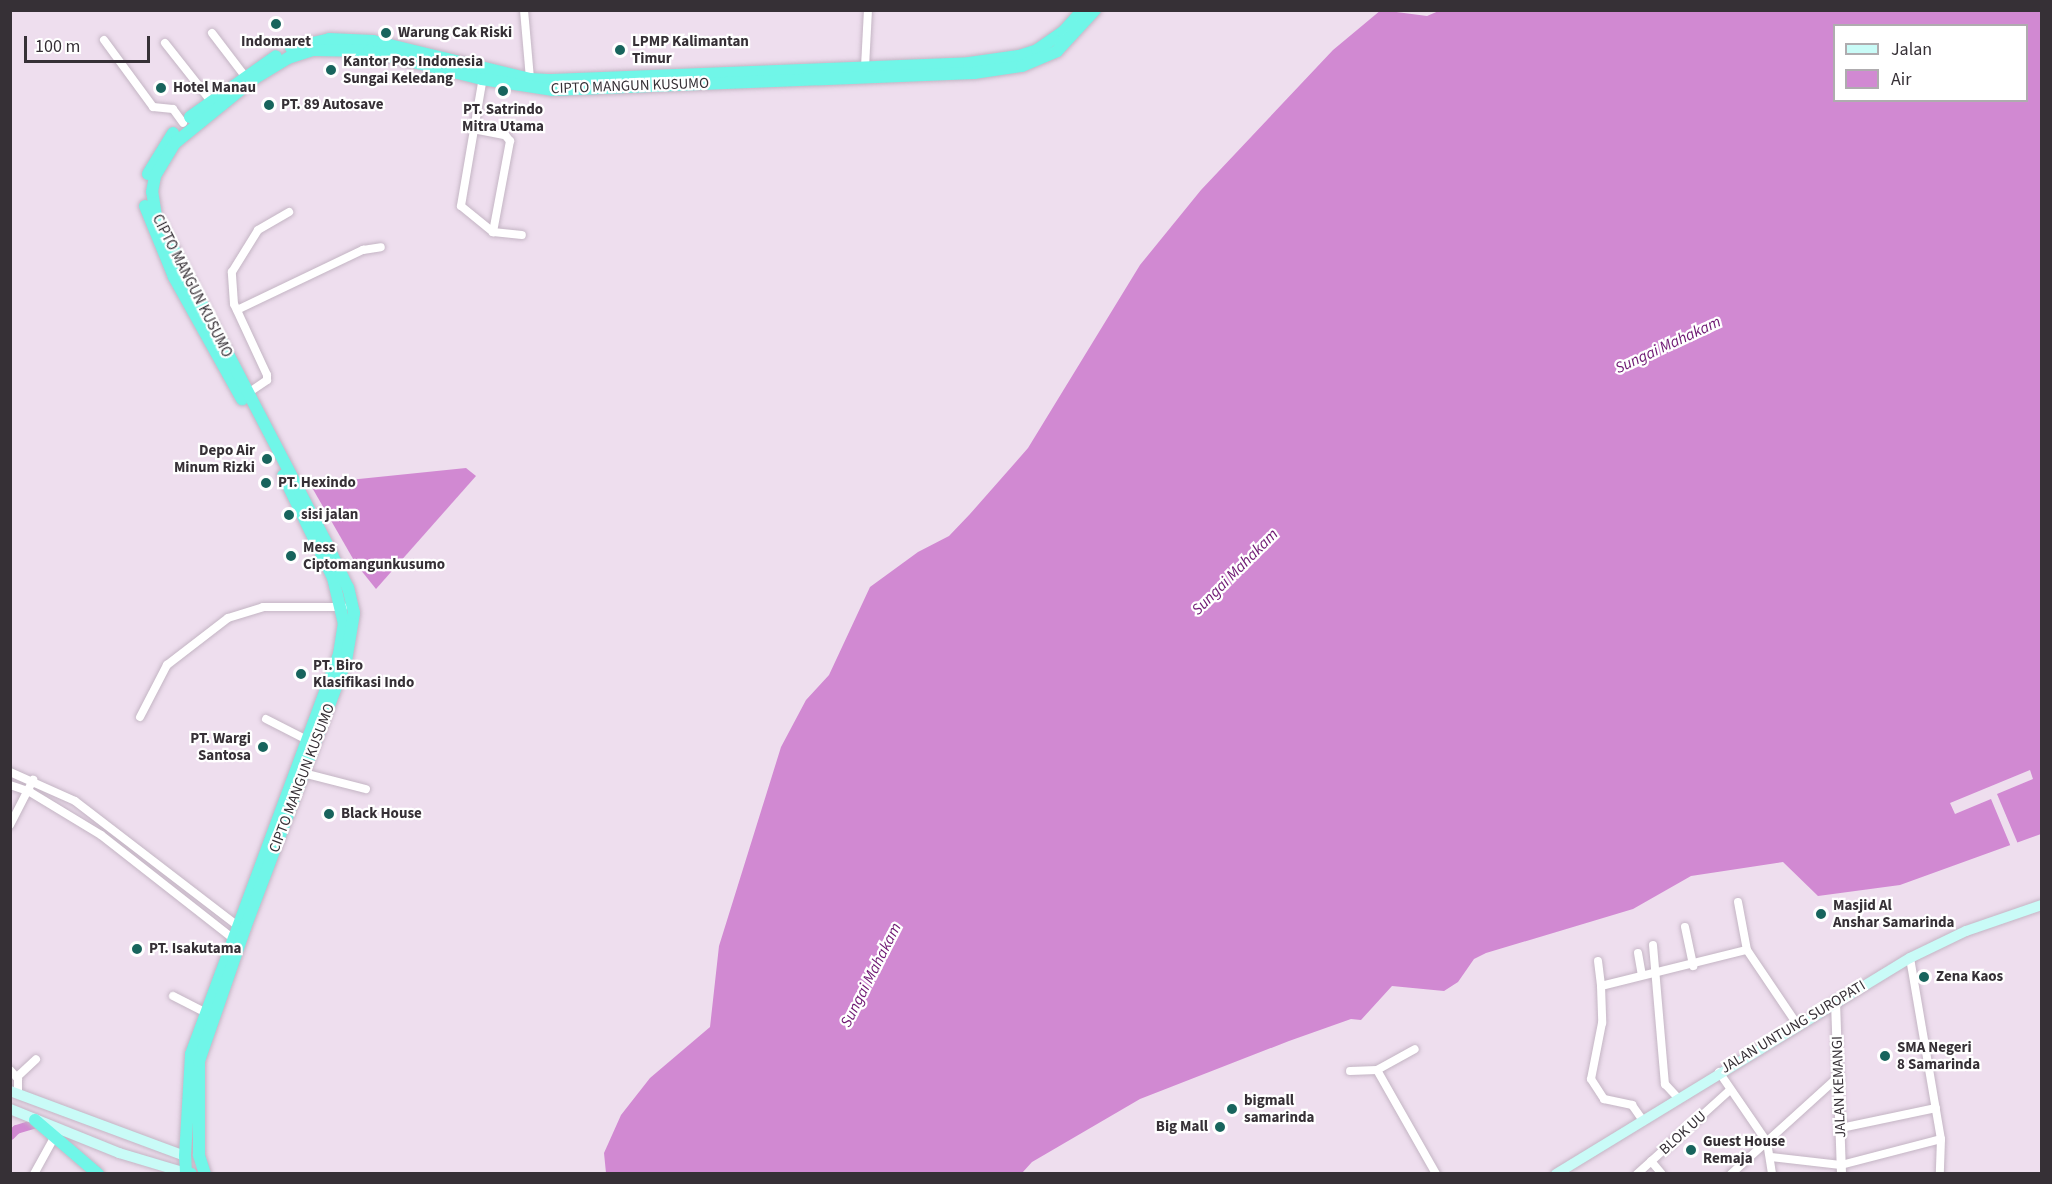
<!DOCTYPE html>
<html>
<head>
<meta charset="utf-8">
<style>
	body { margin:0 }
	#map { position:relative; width:2052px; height:1184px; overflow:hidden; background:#eedeee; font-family:"Source Sans 3",sans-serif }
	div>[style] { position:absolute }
	.water>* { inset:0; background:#d189d2 }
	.pier>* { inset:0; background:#eedeee }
	.canal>* { height:9px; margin:-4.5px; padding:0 4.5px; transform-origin:4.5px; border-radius:4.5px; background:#d189d2 }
	.roads { filter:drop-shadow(0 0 2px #c4b5c4) drop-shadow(0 0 2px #c4b5c4) }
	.minor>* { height:8px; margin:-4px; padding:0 4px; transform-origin:4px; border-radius:4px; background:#fff }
	.tertiary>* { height:9px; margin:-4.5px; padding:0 4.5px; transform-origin:4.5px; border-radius:4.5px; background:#fff }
	.secondary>* { height:10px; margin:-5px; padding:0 5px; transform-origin:5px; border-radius:5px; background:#c9fbf7 }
	.trunk>* { height:12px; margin:-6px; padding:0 6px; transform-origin:6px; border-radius:6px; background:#70f6e8 }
	.dots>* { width:16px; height:16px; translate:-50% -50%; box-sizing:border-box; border:3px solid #fff; border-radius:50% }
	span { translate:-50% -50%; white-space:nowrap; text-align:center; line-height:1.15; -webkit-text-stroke:4.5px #fff; paint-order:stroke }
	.poi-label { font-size:15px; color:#363036; font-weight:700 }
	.left { translate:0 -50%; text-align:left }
	.right { translate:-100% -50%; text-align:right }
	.street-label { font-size:15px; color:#363036 }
	.water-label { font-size:16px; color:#6e1772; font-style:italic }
	.frame { position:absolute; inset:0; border:12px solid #363036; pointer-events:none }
	.legend { position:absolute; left:1833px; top:24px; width:195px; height:78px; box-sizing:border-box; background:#fff; border:2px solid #afacaf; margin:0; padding:8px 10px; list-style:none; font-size:18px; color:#363036 }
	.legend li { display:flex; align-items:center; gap:12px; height:30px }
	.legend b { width:30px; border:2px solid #afacaf }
	.scale { position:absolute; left:24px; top:36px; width:126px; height:27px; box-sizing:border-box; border:3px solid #363036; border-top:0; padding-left:8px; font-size:18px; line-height:21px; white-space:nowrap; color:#363036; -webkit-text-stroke:4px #fff; paint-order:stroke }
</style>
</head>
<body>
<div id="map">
	<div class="water">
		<div style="clip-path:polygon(evenodd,1381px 10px,1427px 16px,1441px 10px,2041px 11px,2041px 834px,1900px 885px,1818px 896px,1783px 862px,1691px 876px,1633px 909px,1486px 953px,1474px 959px,1458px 982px,1444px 991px,1392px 986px,1361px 1020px,1351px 1019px,1289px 1041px,1140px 1099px,1032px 1162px,1022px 1173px,606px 1173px,604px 1153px,621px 1115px,650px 1078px,710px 1027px,719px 946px,781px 747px,806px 700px,829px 675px,870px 587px,918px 552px,949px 536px,970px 514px,1028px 448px,1140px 265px,1201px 190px,1333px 50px,1381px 10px,1834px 26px,2026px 26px,2026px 100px,1834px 100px,1834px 26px)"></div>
		<div style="clip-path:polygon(466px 468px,476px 476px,376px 589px,356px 564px,310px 484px)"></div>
	</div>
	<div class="pier">
		<div style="clip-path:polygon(2030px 770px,2033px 779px,1997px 794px,2018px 844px,2011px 847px,1991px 799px,1955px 814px,1950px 803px)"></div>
	</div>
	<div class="canal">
		<div style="left:10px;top:1135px;width:8px;rotate:-45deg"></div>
		<div style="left:16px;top:1129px;width:21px;rotate:-17deg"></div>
	</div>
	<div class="roads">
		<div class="minor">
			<div style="left:524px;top:10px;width:69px;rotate:85deg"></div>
			<div style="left:212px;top:33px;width:53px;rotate:52.7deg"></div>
			<div style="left:104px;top:40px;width:83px;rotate:53.8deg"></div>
			<div style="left:153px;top:107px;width:20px;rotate:6deg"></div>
			<div style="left:173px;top:109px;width:17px;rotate:54deg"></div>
			<div style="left:165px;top:43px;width:73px;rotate:51.7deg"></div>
			<div style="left:865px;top:67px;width:57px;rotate:-87deg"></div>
			<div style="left:483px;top:77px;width:131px;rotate:99.7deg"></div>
			<div style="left:461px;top:206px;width:41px;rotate:39.1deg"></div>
			<div style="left:493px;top:232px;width:29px;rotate:6deg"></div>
			<div style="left:473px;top:129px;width:33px;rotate:11deg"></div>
			<div style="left:505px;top:135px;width:8px;rotate:50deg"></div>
			<div style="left:510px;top:141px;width:93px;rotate:100.6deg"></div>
			<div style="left:237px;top:310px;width:140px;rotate:-25.5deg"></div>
			<div style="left:363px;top:250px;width:18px;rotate:-9deg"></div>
			<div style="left:248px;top:393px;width:23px;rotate:-34deg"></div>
			<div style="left:267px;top:380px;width:5px;rotate:-90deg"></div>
			<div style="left:267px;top:375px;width:78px;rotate:-114.9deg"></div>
			<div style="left:234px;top:304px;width:32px;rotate:-94deg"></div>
			<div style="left:232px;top:272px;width:49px;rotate:-58.2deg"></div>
			<div style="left:258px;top:230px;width:36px;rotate:-30deg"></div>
			<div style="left:140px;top:717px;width:59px;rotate:-62.6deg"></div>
			<div style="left:167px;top:665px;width:77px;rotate:-37.6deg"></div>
			<div style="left:228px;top:618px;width:37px;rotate:-17deg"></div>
			<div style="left:263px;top:607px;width:80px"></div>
			<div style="left:266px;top:719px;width:44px;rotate:27.1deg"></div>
			<div style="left:10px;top:772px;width:71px;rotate:24deg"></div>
			<div style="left:75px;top:801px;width:210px;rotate:37.5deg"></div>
			<div style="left:303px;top:773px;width:65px;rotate:14.3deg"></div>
			<div style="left:10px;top:785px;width:21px;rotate:19deg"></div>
			<div style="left:30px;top:792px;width:83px;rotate:31.2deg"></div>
			<div style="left:101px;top:835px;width:172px;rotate:38.1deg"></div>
			<div style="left:10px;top:825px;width:51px;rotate:-62.9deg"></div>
			<div style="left:1738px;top:902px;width:49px;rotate:79.4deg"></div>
			<div style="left:1747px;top:950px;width:89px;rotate:56deg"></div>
			<div style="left:1685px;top:927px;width:40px;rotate:78deg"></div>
			<div style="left:1653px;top:945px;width:140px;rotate:85.1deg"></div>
			<div style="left:1665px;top:1084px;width:19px;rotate:47deg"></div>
			<div style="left:1638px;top:953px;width:22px;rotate:80deg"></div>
			<div style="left:1910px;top:958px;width:184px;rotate:80.3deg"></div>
			<div style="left:1941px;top:1139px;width:35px;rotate:92deg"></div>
			<div style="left:1598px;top:961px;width:25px;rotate:83deg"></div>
			<div style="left:1601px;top:986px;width:150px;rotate:-13.9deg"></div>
			<div style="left:1601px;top:986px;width:37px;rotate:88deg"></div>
			<div style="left:1602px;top:1023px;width:57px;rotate:101.1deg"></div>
			<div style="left:1591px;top:1079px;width:24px;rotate:57deg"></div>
			<div style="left:1604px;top:1099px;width:29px;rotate:12deg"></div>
			<div style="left:1632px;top:1105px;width:19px;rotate:55deg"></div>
			<div style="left:173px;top:996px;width:36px;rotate:27deg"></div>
			<div style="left:10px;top:1070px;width:12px;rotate:48deg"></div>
			<div style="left:18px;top:1079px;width:15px;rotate:90deg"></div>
			<div style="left:1377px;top:1070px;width:120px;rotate:60.4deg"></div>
			<div style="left:1350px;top:1071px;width:27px;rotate:-2deg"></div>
			<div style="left:1377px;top:1070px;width:43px;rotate:-28.9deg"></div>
			<div style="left:1719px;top:1072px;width:85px;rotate:55.6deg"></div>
			<div style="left:1767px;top:1142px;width:32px;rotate:81deg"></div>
			<div style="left:17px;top:1077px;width:26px;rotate:-43deg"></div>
			<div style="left:1841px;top:1128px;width:97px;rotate:-11.9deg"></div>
			<div style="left:1771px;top:1157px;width:70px;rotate:6.5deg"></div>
			<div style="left:1841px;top:1165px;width:103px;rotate:-14.6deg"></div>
			<div style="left:1651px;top:1161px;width:17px;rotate:50deg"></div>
			<div style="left:34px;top:1174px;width:43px;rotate:-61.1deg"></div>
			<div style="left:1637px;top:1174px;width:124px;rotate:-42.1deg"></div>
			<div style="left:1731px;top:1174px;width:146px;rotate:-42.2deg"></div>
		</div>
		<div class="tertiary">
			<div style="left:1835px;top:1001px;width:173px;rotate:88deg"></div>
		</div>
		<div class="secondary">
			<div style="left:10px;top:1091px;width:187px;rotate:20.4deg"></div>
			<div style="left:10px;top:1109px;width:118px;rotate:22deg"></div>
			<div style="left:119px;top:1153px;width:70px;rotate:16.6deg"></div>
			<div style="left:1556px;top:1174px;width:415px;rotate:-31.4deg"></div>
			<div style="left:1910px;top:958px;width:62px;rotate:-25.7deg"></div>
			<div style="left:1966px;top:931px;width:80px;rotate:-18.9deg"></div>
		</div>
		<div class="trunk">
			<div style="left:291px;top:48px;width:39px;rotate:-13deg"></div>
			<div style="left:329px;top:39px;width:44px;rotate:2.6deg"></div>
			<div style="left:373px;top:41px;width:162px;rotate:13.6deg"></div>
			<div style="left:530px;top:79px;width:22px;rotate:3deg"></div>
			<div style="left:552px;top:80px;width:417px;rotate:-2.3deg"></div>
			<div style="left:969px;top:63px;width:50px;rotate:-8deg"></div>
			<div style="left:1019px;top:56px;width:19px;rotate:-18deg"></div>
			<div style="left:1037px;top:50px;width:32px;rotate:-35deg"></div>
			<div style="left:1063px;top:32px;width:30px;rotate:-48deg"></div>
			<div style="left:190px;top:117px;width:105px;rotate:-35.3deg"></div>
			<div style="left:148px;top:174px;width:48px;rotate:-58.6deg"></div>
			<div style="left:145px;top:206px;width:77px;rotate:67.8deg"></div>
			<div style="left:174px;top:277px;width:140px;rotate:60.9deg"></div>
			<div style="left:35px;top:1120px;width:83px;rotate:40.6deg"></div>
			<div style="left:191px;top:1174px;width:5px;rotate:-169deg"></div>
			<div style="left:186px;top:1173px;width:17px;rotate:-93deg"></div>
			<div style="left:185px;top:1156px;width:102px;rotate:-86.6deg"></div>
			<div style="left:191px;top:1054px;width:427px;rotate:-69.7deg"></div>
			<div style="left:339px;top:654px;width:30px;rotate:-81deg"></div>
			<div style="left:344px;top:624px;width:47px;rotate:-103.4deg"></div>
			<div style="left:333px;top:578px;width:114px;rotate:-115.9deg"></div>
			<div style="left:205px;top:1174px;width:20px;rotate:-108deg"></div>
			<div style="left:199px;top:1155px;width:94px;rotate:-90deg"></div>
			<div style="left:199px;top:1061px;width:141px;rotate:-70.9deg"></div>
			<div style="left:245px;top:928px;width:285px;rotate:-69.3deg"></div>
			<div style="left:346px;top:661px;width:49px;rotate:-80.5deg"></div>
			<div style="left:354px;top:613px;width:26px;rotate:-103deg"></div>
			<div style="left:348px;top:588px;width:47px;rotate:-115.5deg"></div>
			<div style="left:328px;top:546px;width:372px;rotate:-117.5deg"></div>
			<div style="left:156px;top:216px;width:24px;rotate:-99deg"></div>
			<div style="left:152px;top:192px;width:16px;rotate:-79deg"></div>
			<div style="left:155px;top:176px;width:39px;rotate:-59deg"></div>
			<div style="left:175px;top:143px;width:103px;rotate:-39.1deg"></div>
			<div style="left:255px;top:78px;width:39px;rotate:-31deg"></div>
			<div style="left:288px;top:58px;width:26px;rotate:-18deg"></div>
			<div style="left:313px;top:50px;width:56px;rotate:1deg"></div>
			<div style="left:369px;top:51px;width:116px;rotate:13.9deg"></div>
			<div style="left:482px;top:79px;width:72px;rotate:8.8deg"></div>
			<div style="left:553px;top:90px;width:421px;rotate:-2.3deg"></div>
			<div style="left:974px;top:73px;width:49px;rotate:-8.3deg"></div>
			<div style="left:1022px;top:66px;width:38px;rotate:-23deg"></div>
			<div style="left:1057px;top:51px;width:56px;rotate:-47.2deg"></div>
		</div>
	</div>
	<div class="dots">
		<div style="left:276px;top:24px;background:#18645d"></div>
		<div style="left:386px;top:33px;background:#18645d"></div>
		<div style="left:620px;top:50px;background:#18645d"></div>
		<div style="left:331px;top:70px;background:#18645d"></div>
		<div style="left:161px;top:88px;background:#18645d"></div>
		<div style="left:503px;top:91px;background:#18645d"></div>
		<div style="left:269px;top:105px;background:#18645d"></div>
		<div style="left:267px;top:459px;background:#18645d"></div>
		<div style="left:266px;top:483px;background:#18645d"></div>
		<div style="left:289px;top:515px;background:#18645d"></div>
		<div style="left:291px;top:556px;background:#18645d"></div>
		<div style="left:301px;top:674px;background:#18645d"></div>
		<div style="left:263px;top:747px;background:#18645d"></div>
		<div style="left:329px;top:814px;background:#18645d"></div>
		<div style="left:1821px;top:914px;background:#18645d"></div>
		<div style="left:137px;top:949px;background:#18645d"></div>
		<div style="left:1924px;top:977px;background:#18645d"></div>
		<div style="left:1885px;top:1056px;background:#18645d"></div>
		<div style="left:1232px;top:1109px;background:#18645d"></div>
		<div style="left:1220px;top:1127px;background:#18645d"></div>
		<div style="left:1691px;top:1150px;background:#18645d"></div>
	</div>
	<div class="poi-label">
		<span class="left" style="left:398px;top:33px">Warung Cak Riski</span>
		<span class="left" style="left:632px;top:50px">LPMP Kalimantan<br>Timur</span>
		<span style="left:276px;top:42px">Indomaret</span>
		<span class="left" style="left:343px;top:70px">Kantor Pos Indonesia<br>Sungai Keledang</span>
		<span class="left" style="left:173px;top:88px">Hotel Manau</span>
		<span class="left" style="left:281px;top:105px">PT. 89 Autosave</span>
		<span style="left:503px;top:118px">PT. Satrindo<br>Mitra Utama</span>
		<span class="right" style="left:255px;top:459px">Depo Air<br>Minum Rizki</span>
		<span class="left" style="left:278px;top:483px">PT. Hexindo</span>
		<span class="left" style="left:301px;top:515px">sisi jalan</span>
		<span class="left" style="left:303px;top:556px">Mess<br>Ciptomangunkusumo</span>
		<span class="left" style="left:313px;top:674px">PT. Biro<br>Klasifikasi Indo</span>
		<span class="right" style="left:251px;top:747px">PT. Wargi<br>Santosa</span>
		<span class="left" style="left:341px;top:814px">Black House</span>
		<span class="left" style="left:1833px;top:914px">Masjid Al<br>Anshar Samarinda</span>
		<span class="left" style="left:149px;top:949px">PT. Isakutama</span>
		<span class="left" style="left:1936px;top:977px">Zena Kaos</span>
		<span class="left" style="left:1897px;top:1056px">SMA Negeri<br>8 Samarinda</span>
		<span class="left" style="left:1244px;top:1109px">bigmall<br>samarinda</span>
		<span class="right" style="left:1208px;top:1127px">Big Mall</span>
		<span class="left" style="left:1703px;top:1150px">Guest House<br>Remaja</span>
	</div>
	<div class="street-label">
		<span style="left:630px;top:86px;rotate:-2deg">CIPTO MANGUN KUSUMO</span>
		<span style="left:192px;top:286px;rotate:63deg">CIPTO MANGUN KUSUMO</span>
		<span style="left:302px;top:778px;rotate:-69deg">CIPTO MANGUN KUSUMO</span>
		<span style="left:1793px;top:1027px;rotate:-31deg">JALAN UNTUNG SUROPATI</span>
		<span style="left:1839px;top:1087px;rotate:-92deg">JALAN KEMANGI</span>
		<span style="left:1683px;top:1133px;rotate:-42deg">BLOK UU</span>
	</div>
	<div class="water-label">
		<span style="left:1668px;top:345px;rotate:-25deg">Sungai Mahakam</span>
		<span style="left:1235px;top:572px;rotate:-45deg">Sungai Mahakam</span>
		<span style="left:871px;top:975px;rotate:-63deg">Sungai Mahakam</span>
	</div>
	<div class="frame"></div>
	<ul class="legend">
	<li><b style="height:8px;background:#c9fbf7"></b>Jalan</li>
	<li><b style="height:16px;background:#d189d2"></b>Air</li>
	</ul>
	<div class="scale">100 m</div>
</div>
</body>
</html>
